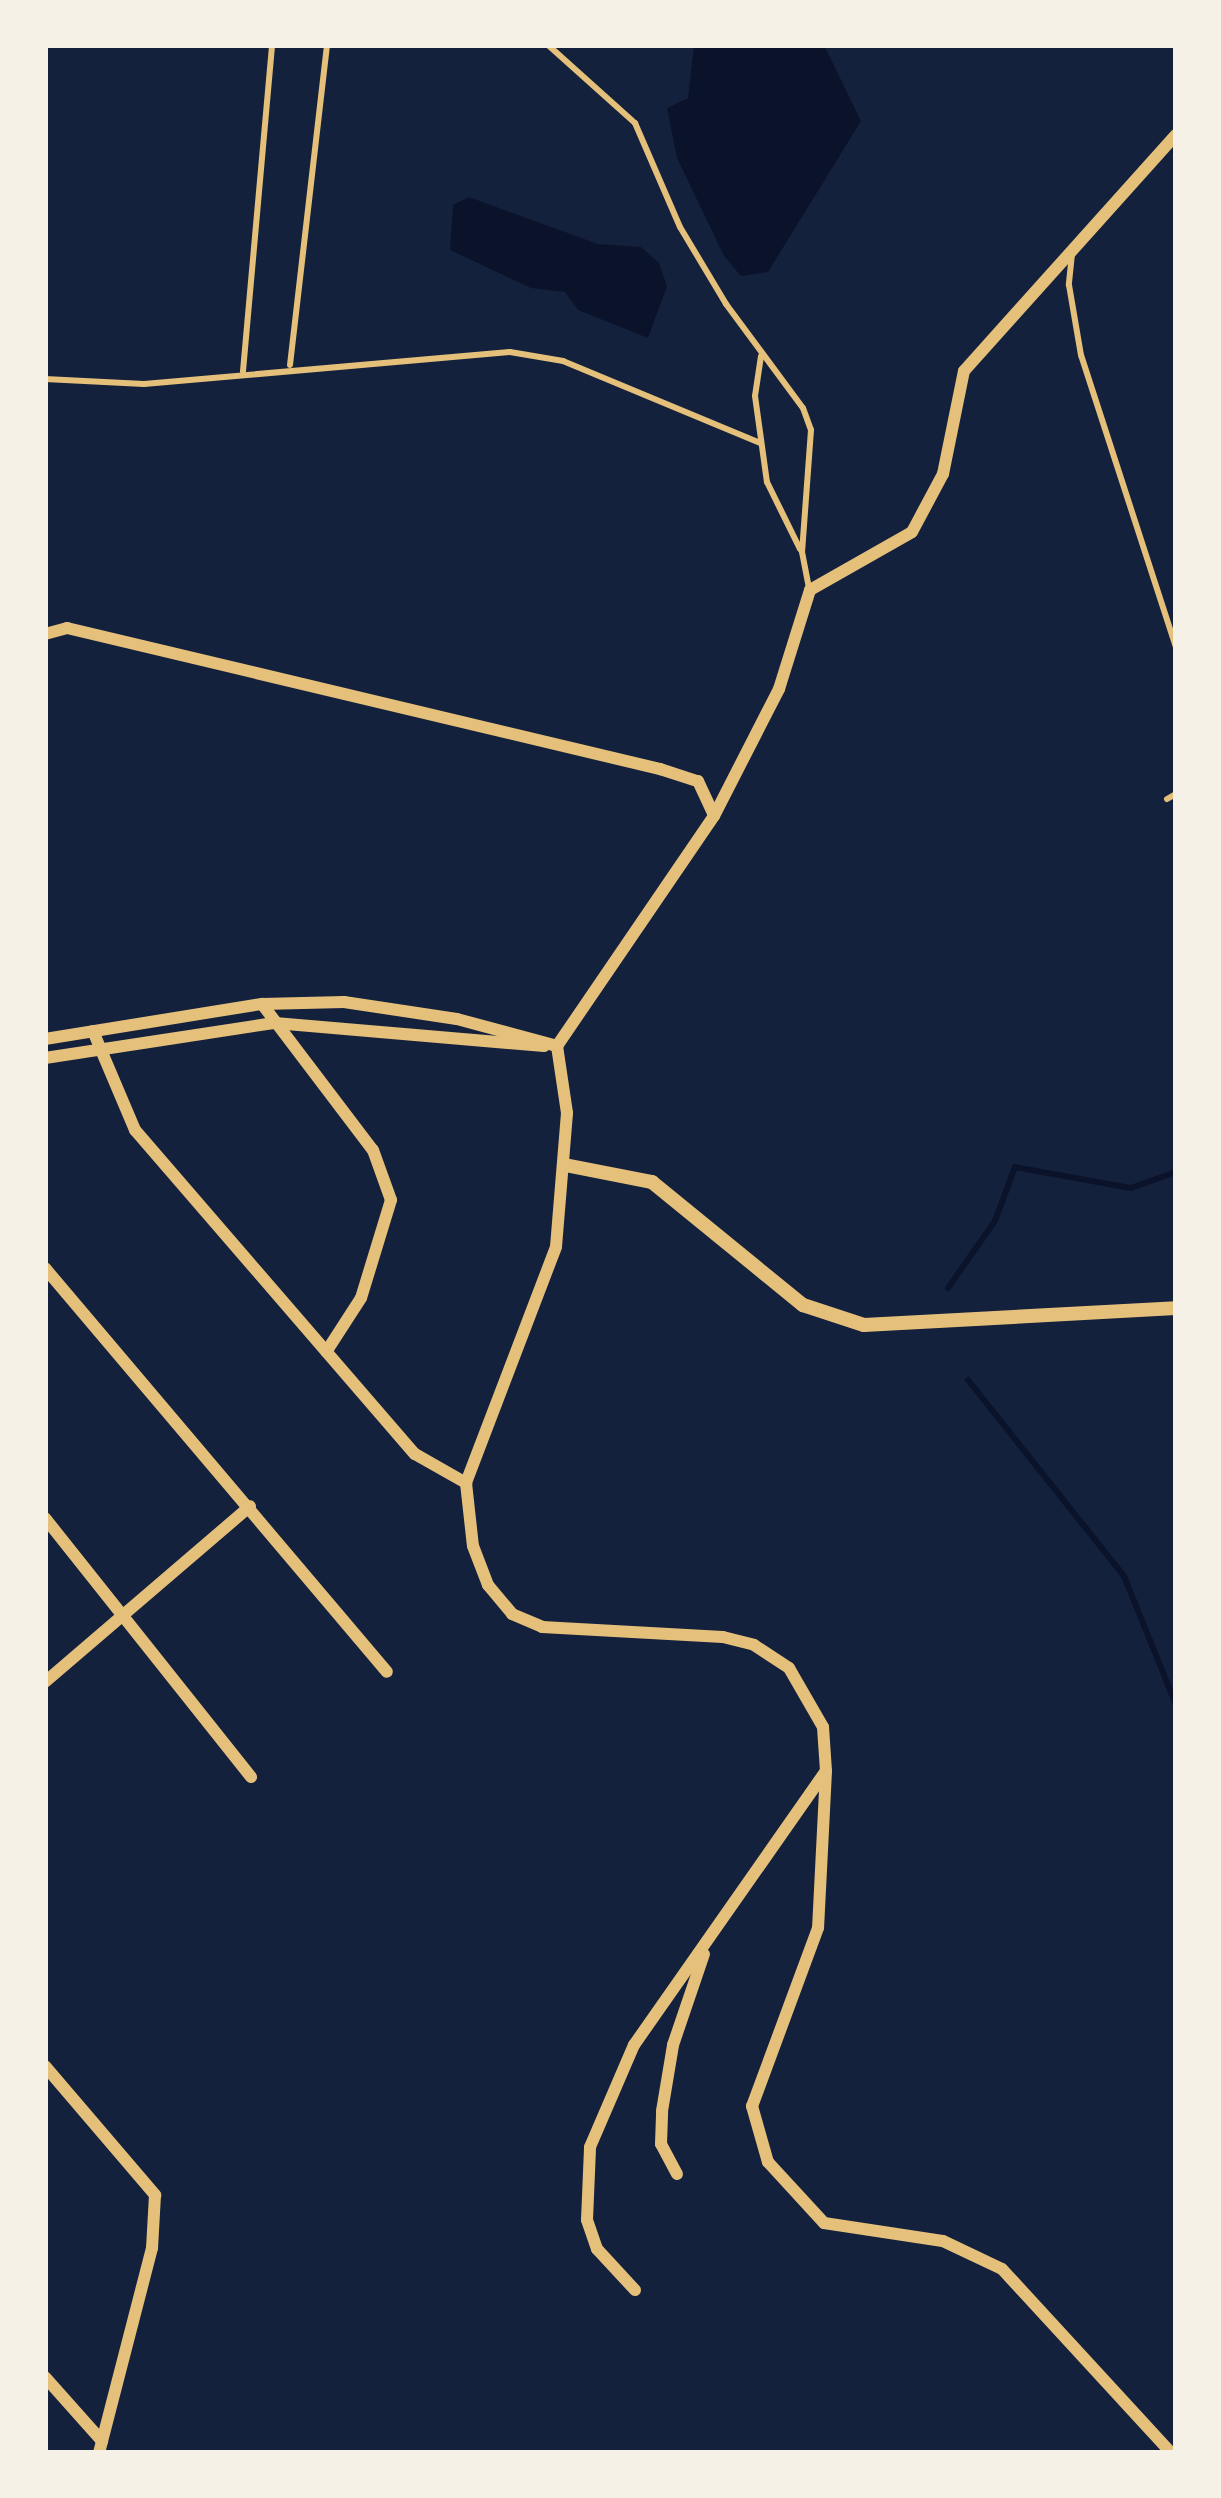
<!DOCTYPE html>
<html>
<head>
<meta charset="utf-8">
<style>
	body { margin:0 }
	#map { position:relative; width:1221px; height:2498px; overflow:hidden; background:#14213d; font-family:Rubik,sans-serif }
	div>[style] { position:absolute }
	.water>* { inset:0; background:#0b132b }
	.stream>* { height:6px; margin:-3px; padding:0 3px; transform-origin:3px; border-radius:3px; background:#0b132b }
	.service>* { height:6px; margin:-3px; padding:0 3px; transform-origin:3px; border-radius:3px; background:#e5c07b }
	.minor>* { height:12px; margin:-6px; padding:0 6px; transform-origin:6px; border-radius:6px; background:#e5c07b }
	.tertiary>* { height:14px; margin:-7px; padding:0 7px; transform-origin:7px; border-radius:7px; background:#e5c07b }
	span { translate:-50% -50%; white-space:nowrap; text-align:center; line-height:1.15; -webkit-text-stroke:10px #f6f1e7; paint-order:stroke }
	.frame { position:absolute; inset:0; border:48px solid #f6f1e7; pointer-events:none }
</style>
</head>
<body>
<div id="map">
	<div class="water">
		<div style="clip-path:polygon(694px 45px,824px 45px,861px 121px,768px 272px,741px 276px,724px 256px,677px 158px,667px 108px,688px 98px)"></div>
		<div style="clip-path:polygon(469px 197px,598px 244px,641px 247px,659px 263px,667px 286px,648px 338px,578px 310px,565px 292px,531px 288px,450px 250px,453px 205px)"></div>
	</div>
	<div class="stream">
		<div style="left:948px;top:1288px;width:82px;rotate:-55deg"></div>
		<div style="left:995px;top:1221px;width:58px;rotate:-69.7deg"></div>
		<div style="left:1015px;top:1167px;width:118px;rotate:10.3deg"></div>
		<div style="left:1131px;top:1188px;width:48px;rotate:-19.6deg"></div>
		<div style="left:968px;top:1380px;width:251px;rotate:51.5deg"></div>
		<div style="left:1124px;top:1576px;width:139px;rotate:68deg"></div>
	</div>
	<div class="service">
		<div style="left:548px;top:45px;width:117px;rotate:41.9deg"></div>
		<div style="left:635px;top:123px;width:113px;rotate:66.6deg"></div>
		<div style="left:680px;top:227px;width:90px;rotate:59.1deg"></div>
		<div style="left:726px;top:304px;width:129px;rotate:53.5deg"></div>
		<div style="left:803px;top:408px;width:23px;rotate:70deg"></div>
		<div style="left:811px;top:430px;width:122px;rotate:94.2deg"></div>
		<div style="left:802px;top:552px;width:36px;rotate:79deg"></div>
		<div style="left:1072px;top:254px;width:31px;rotate:96deg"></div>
		<div style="left:1069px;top:285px;width:71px;rotate:80.3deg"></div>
		<div style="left:1081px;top:355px;width:308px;rotate:72deg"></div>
		<div style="left:761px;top:356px;width:40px;rotate:98.5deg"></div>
		<div style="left:755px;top:396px;width:87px;rotate:82.1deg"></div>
		<div style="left:767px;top:482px;width:75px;rotate:63.8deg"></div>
		<div style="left:290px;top:365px;width:322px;rotate:-83.4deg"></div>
		<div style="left:243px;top:371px;width:327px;rotate:-84.9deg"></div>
		<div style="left:45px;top:379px;width:99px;rotate:2.9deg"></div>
		<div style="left:144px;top:384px;width:367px;rotate:-5deg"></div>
		<div style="left:510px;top:352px;width:54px;rotate:9.6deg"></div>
		<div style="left:563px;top:361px;width:213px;rotate:22.6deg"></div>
		<div style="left:1167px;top:799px;width:10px;rotate:-29deg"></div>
	</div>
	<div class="minor">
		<div style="left:45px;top:634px;width:23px;rotate:-15deg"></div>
		<div style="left:67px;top:628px;width:610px;rotate:13.38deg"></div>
		<div style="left:660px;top:769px;width:40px;rotate:18deg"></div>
		<div style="left:698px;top:781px;width:38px;rotate:65deg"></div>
		<div style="left:262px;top:1004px;width:183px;rotate:52.8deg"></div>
		<div style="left:373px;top:1150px;width:53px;rotate:70.2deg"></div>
		<div style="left:391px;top:1200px;width:102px;rotate:107deg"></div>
		<div style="left:361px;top:1298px;width:64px;rotate:122.9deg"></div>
		<div style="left:93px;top:1031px;width:108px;rotate:67deg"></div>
		<div style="left:135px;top:1130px;width:428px;rotate:49.2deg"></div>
		<div style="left:415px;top:1454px;width:59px;rotate:29.6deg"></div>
		<div style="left:45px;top:1039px;width:220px;rotate:-9.2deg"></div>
		<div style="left:262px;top:1004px;width:82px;rotate:-1.4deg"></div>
		<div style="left:344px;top:1002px;width:114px;rotate:8.6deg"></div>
		<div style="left:457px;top:1019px;width:104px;rotate:15.1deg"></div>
		<div style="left:557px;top:1046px;width:68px;rotate:81.5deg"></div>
		<div style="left:567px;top:1113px;width:134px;rotate:94.7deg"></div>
		<div style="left:556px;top:1247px;width:253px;rotate:110.9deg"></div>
		<div style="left:466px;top:1483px;width:63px;rotate:83.7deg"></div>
		<div style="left:473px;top:1546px;width:42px;rotate:69deg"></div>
		<div style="left:488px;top:1585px;width:38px;rotate:50deg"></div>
		<div style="left:512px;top:1614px;width:33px;rotate:23deg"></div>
		<div style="left:542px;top:1627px;width:181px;rotate:3.2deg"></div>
		<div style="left:723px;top:1637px;width:32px;rotate:14deg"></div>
		<div style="left:754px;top:1645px;width:42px;rotate:33.3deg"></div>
		<div style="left:789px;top:1668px;width:68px;rotate:60deg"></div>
		<div style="left:823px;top:1727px;width:44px;rotate:86.1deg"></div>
		<div style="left:826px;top:1771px;width:157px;rotate:92.9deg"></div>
		<div style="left:818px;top:1928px;width:190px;rotate:110.3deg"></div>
		<div style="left:752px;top:2106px;width:58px;rotate:74.1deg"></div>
		<div style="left:768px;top:2162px;width:83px;rotate:47.4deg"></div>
		<div style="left:824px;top:2223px;width:120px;rotate:8.6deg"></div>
		<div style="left:943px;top:2241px;width:65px;rotate:25.4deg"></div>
		<div style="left:1002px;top:2269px;width:250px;rotate:47.4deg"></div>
		<div style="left:557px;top:1046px;width:278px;rotate:-55.7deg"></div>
		<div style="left:714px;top:816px;width:143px;rotate:-62.9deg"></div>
		<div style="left:779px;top:689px;width:104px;rotate:-72.6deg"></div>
		<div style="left:810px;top:590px;width:117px;rotate:-29.6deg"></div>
		<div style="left:912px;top:532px;width:66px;rotate:-61.9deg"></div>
		<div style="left:943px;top:474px;width:105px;rotate:-78.5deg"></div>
		<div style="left:964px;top:371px;width:317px;rotate:-48.1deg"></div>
		<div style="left:45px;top:1058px;width:233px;rotate:-8.7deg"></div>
		<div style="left:275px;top:1023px;width:270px;rotate:4.9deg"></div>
		<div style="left:45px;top:1268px;width:529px;rotate:49.75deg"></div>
		<div style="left:45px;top:1518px;width:331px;rotate:51.5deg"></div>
		<div style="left:45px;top:1682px;width:270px;rotate:-40.6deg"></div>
		<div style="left:45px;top:2066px;width:170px;rotate:49.5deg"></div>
		<div style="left:155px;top:2195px;width:53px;rotate:93.2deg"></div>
		<div style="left:152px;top:2248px;width:212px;rotate:104.5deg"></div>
		<div style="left:677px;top:2174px;width:34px;rotate:-118deg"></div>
		<div style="left:661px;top:2144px;width:33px;rotate:-88deg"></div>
		<div style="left:662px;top:2111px;width:67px;rotate:-80.5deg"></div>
		<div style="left:673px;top:2045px;width:96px;rotate:-71.2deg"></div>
		<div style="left:635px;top:2290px;width:56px;rotate:-132.8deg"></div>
		<div style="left:597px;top:2249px;width:31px;rotate:-109deg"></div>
		<div style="left:587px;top:2220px;width:73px;rotate:-87.6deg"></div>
		<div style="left:590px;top:2147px;width:111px;rotate:-66.7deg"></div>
		<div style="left:634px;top:2045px;width:333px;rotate:-55deg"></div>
		<div style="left:45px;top:2377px;width:86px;rotate:48.3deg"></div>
	</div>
	<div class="tertiary">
		<div style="left:565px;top:1165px;width:89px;rotate:11.1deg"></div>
		<div style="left:652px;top:1182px;width:195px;rotate:39.2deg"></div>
		<div style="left:803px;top:1305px;width:64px;rotate:18.2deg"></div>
		<div style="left:864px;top:1325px;width:312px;rotate:-3.1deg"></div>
	</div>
	<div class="frame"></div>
</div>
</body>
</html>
